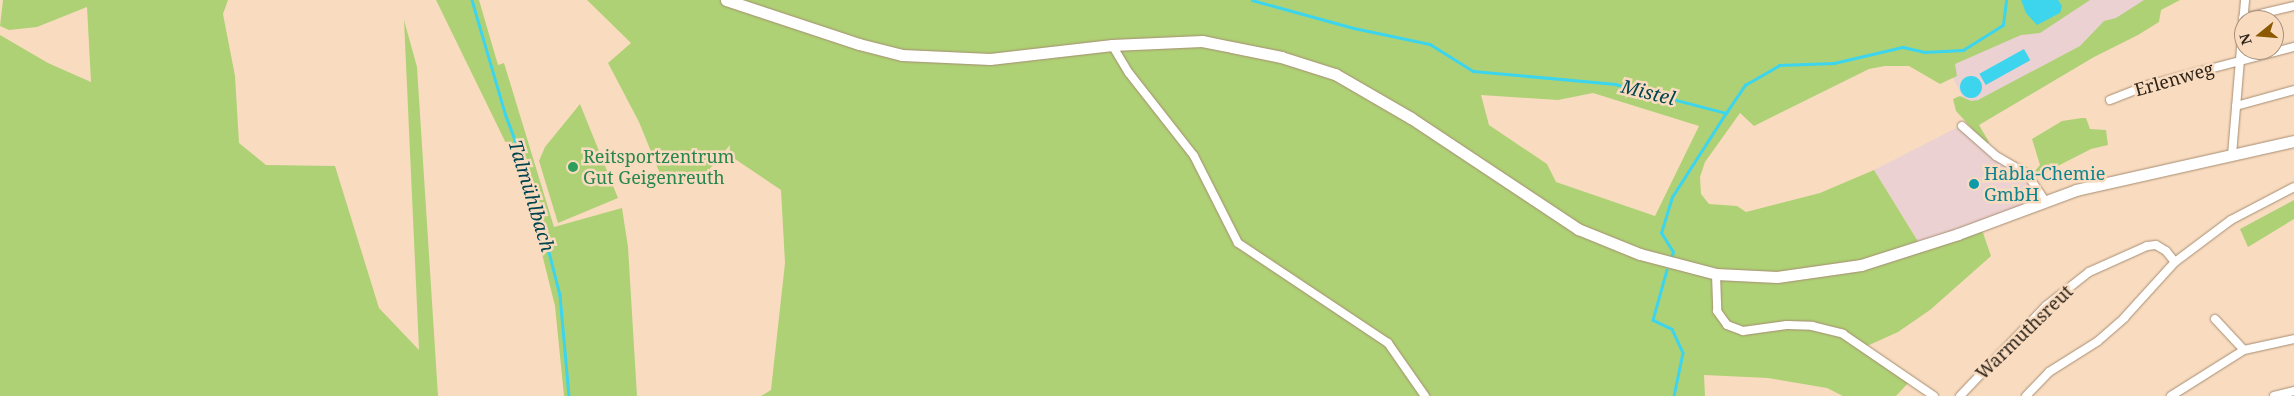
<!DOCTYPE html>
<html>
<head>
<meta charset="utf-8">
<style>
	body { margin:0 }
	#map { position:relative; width:2294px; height:396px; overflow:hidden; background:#f9dcc0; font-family:"Noto Serif",serif }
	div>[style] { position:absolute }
	.industrial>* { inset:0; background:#ebd1d1 }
	.green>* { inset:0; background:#aed175 }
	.water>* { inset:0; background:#3cd5ed; transform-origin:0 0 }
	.round { border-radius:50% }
	.stream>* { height:2.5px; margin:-1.25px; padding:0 1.25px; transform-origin:1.25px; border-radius:1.25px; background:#3cd5ed }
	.roads { filter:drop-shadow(0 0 1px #a78d72) drop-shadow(0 0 1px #a78d72) }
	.street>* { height:8px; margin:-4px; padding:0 4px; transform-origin:4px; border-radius:4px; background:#fff }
	.secondary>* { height:11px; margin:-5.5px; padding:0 5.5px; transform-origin:5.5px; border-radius:5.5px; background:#fff }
	.dots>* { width:14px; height:14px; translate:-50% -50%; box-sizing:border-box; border:2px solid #f9dcc0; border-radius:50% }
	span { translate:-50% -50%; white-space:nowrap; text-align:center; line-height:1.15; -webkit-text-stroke:5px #f9dcc0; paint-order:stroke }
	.street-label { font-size:18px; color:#2e2419 }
	.leisure-label { font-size:18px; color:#27864d }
	.left { translate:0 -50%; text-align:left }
	.culture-label { font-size:18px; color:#0d838f }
	.water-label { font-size:19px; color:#00454f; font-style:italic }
	.north { position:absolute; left:2234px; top:10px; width:50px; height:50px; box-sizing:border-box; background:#f9dcc0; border:1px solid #a8927d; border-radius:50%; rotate:253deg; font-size:14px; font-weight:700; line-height:20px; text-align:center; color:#2e2419 }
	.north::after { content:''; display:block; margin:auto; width:18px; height:22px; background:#8a5901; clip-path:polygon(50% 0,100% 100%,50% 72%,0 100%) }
</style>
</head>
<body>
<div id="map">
	<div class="industrial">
		<div style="clip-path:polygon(2012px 0,2174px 0,1969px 110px,1942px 56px)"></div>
		<div style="clip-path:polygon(1966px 123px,1998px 154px,2028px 173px,2045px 201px,1922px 248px,1874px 170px)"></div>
	</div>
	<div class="green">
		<div style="clip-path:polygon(3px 0,228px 0,223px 14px,235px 76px,239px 143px,266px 165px,335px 166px,379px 308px,419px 350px,404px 20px,417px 67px,438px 396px,0 396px,0 35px,48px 63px,91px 82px,87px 7px,37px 27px,9px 30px,0 26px)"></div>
		<div style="clip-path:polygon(436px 0,479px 0,498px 65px,504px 63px,554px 227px,622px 208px,628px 247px,637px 396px,564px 396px,555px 306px,523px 178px)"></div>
		<div style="clip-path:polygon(evenodd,587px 0,2090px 0,2040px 33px,2021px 35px,1955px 64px,1957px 76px,1940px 84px,1909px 66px,1885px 66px,1869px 69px,1754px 126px,1740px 113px,1705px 162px,1700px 177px,1701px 194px,1709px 204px,1737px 206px,1746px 212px,1820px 193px,1874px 170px,1922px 248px,1981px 227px,1991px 256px,1930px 310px,1898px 332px,1867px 346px,1911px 380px,1896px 396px,1843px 396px,1827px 388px,1768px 378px,1704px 375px,1705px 396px,761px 396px,771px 390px,785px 263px,781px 190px,729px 155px,730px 145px,702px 178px,665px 186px,639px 122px,608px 63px,631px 43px,587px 0,1593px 93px,1699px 126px,1655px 216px,1556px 182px,1547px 164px,1489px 125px,1481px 95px,1558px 100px,1593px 93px)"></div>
		<div style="clip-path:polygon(2144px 0,2180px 0,2161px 10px,2159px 22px,2138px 35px,2094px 57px,1979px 125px,1989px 142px,1987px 145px,1956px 111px,1953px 99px,1960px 96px,1971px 101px,1978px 100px,2080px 46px,2104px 21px,2116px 18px)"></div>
		<div style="clip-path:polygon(580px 104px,618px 198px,558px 223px,539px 161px,545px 147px)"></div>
		<div style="clip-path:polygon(2082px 118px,2086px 118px,2090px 129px,2106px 130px,2108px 145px,2091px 149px,2046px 172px,2034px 172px,2040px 165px,2032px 139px,2062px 121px)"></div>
		<div style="clip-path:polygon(2294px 200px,2294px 219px,2248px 247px,2240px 229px)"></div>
	</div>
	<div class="water">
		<div style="clip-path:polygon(2021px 0,2058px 0,2062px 6px,2060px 13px,2037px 25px,2026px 13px)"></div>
		<div style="left:2024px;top:49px;width:13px;height:51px;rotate:61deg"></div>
		<div class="round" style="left:1960px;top:76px;width:22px;height:22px"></div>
	</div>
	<div class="stream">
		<div style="left:472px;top:0;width:121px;rotate:73.7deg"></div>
		<div style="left:506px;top:116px;width:71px;rotate:69.3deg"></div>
		<div style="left:531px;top:182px;width:117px;rotate:75.6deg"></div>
		<div style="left:560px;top:295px;width:101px;rotate:84.9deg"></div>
		<div style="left:1252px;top:0;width:106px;rotate:15.4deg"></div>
		<div style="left:1354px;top:28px;width:78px;rotate:11.9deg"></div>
		<div style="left:1430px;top:44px;width:51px;rotate:32.1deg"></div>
		<div style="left:1473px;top:71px;width:143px;rotate:5.2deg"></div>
		<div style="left:1615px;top:84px;width:115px;rotate:14.6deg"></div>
		<div style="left:1726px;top:113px;width:34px;rotate:-56deg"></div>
		<div style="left:1745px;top:85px;width:39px;rotate:-30deg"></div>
		<div style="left:1779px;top:65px;width:55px;rotate:-2.1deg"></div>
		<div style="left:1834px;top:63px;width:71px;rotate:-13.1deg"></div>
		<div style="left:1903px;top:47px;width:22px;rotate:13deg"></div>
		<div style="left:1924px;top:52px;width:39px;rotate:-3deg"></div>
		<div style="left:1963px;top:50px;width:47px;rotate:-32deg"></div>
		<div style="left:2003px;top:25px;width:25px;rotate:-83deg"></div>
		<div style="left:1671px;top:258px;width:6px;rotate:-72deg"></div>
		<div style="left:1673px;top:252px;width:22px;rotate:-122deg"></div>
		<div style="left:1661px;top:233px;width:38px;rotate:-73deg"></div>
		<div style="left:1672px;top:197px;width:100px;rotate:-57.3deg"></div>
		<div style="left:1667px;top:270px;width:52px;rotate:105.6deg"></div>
		<div style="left:1653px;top:320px;width:21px;rotate:25deg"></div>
		<div style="left:1672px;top:329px;width:26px;rotate:65deg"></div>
		<div style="left:1683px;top:353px;width:44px;rotate:101.8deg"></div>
	</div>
	<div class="roads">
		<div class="street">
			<div style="left:2243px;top:18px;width:52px;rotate:-13.2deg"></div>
			<div style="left:1112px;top:45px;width:33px;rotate:59deg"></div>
			<div style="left:1129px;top:73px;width:105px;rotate:51.9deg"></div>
			<div style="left:1194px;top:156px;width:97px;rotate:63.2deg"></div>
			<div style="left:1238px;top:243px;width:180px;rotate:33.7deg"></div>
			<div style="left:1388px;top:343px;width:65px;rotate:55.1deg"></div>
			<div style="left:2110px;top:100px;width:41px;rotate:-21.5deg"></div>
			<div style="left:2148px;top:85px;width:151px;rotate:-14.6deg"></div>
			<div style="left:2236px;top:106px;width:60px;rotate:-15.4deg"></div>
			<div style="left:1962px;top:126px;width:45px;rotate:41.4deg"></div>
			<div style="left:1996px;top:156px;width:36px;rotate:30deg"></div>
			<div style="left:2027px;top:174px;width:30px;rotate:56deg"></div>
			<div style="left:2232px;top:155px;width:156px;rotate:-85.2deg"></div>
			<div style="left:1716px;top:274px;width:37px;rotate:88deg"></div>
			<div style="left:1717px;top:311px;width:17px;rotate:54deg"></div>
			<div style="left:1727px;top:325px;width:17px;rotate:21deg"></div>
			<div style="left:1743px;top:331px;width:44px;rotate:-7.8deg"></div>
			<div style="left:1787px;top:325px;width:25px;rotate:2deg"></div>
			<div style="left:1812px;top:326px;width:32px;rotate:14deg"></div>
			<div style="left:1843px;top:334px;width:110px;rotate:34.3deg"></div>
			<div style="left:2215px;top:319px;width:42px;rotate:46.9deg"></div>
			<div style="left:1960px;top:396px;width:124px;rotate:-46.3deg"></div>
			<div style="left:2046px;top:306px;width:55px;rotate:-38.3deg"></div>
			<div style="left:2089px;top:272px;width:64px;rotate:-24.1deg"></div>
			<div style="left:2147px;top:246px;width:9px;rotate:-6deg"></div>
			<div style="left:2156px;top:245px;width:12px;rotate:31deg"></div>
			<div style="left:2166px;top:251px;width:14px;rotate:51deg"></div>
			<div style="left:2026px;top:396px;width:33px;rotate:-46deg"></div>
			<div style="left:2049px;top:372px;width:58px;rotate:-32.3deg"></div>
			<div style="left:2098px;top:341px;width:35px;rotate:-41deg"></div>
			<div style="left:2124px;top:318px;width:76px;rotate:-47.7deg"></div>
			<div style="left:2175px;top:262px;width:70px;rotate:-36.9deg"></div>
			<div style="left:2231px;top:220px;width:71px;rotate:-27.6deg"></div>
			<div style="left:2171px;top:396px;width:86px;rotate:-32.2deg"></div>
			<div style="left:2244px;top:350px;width:51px;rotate:-12.4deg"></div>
			<div style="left:2274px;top:396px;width:21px;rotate:-14deg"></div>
		</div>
		<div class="secondary">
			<div style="left:726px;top:0;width:140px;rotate:18.3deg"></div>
			<div style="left:859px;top:44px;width:44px;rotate:14.3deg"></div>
			<div style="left:902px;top:55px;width:88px;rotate:2.6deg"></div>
			<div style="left:990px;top:59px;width:123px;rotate:-6.5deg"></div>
			<div style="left:1112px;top:45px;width:90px;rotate:-2.5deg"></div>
			<div style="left:1202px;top:41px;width:81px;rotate:11.4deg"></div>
			<div style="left:1281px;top:57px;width:57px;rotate:17.5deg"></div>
			<div style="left:1335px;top:74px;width:88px;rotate:30.1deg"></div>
			<div style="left:1411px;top:118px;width:201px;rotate:33.6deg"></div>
			<div style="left:1578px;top:229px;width:67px;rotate:22deg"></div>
			<div style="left:1640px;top:254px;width:79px;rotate:14.7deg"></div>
			<div style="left:1716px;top:274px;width:61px;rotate:2.8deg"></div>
			<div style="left:1777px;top:277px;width:85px;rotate:-8.1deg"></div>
			<div style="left:1861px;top:265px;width:102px;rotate:-17.7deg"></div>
			<div style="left:1958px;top:234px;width:126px;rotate:-20.4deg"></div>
			<div style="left:2076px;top:190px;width:223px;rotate:-12.7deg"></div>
		</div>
	</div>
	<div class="dots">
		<div style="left:573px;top:167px;background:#2e9e5b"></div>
		<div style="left:1974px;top:184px;background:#0f9aa8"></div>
	</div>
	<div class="street-label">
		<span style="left:2174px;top:79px;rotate:-16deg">Erlenweg</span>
		<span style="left:2024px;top:332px;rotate:-44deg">Warmuthsreut</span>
	</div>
	<div class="leisure-label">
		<span class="left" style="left:583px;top:167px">Reitsportzentrum<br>Gut Geigenreuth</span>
	</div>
	<div class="culture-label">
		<span class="left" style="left:1984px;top:184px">Habla-Chemie<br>GmbH</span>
	</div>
	<div class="water-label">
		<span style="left:1648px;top:93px;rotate:14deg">Mistel</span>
		<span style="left:531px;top:196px;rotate:73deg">Talmühlbach</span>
	</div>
	<div class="north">N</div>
</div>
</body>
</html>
